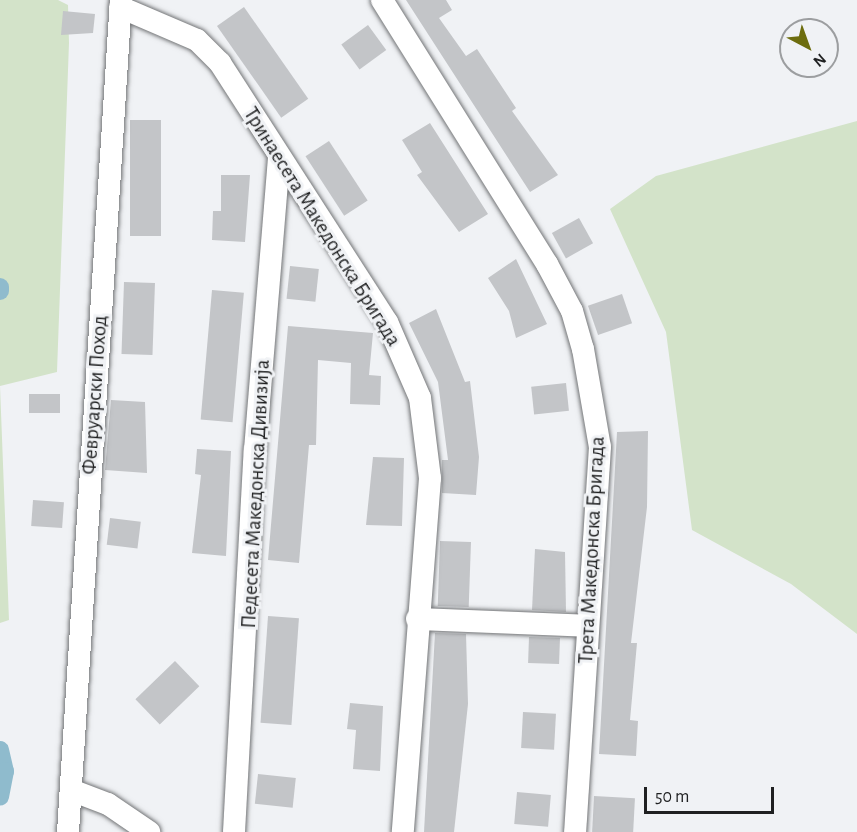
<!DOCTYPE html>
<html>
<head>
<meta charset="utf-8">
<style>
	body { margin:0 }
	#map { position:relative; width:857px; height:832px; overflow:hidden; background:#f0f2f5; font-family:"Alegreya Sans",sans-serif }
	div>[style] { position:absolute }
	.green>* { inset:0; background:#d3e3c9 }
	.canal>* { height:18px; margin:-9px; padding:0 9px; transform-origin:9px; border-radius:9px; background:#8fbbcd }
	.building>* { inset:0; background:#c3c5c8; transform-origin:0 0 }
	.roads { filter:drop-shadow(0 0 2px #737577) drop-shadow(0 0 2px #737577) }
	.minor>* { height:22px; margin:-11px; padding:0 11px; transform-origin:11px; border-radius:11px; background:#fff }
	span { translate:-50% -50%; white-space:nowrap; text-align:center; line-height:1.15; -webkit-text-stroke:6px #f0f2f5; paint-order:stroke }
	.street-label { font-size:21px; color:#1f2021 }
	.north { position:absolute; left:779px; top:18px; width:60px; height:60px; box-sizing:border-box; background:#f0f2f5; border:2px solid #9c9ea0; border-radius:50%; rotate:139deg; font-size:16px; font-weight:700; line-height:24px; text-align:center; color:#1f2021 }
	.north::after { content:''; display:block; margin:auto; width:21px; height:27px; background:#6d6d0e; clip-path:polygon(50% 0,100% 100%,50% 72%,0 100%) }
	.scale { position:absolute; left:644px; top:787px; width:130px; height:27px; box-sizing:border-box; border:3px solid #1f2021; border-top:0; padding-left:8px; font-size:18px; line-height:21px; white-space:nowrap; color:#1f2021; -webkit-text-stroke:4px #f0f2f5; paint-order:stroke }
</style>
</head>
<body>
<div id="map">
	<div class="green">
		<div style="clip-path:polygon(0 0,58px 0,68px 5px,69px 43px,57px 372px,0 386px,9px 620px,0 623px)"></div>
		<div style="clip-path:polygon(857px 121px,857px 634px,791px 584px,692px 530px,666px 332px,610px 209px,656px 176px)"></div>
	</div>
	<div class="canal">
		<div style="left:0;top:287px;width:4px;rotate:90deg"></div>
		<div style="left:0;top:750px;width:22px;rotate:77deg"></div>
		<div style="left:5px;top:771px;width:26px;rotate:101deg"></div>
	</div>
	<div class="building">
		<div style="clip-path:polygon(406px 0,446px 0,452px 10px,439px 18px,466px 56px,477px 49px,516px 108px,512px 111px,558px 175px,530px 192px)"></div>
		<div style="left:244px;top:7px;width:112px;height:33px;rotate:55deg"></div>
		<div style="clip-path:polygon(63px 11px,95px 14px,93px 33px,61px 35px)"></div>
		<div style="left:368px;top:25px;width:31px;height:33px;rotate:54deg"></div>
		<div style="left:130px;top:120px;width:31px;height:116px"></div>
		<div style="clip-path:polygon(430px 123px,488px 214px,459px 232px,417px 175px,422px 172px,402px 140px)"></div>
		<div style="left:329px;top:141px;width:71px;height:28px;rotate:57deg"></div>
		<div style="clip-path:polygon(221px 175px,250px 175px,245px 242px,212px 240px,213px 211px,221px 211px)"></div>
		<div style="left:579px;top:218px;width:29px;height:31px;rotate:61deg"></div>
		<div style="clip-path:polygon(516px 259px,547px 324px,516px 338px,509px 311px,488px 278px)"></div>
		<div style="left:290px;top:266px;width:29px;height:33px;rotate:6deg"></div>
		<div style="left:124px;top:282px;width:31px;height:72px;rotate:2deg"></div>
		<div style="left:212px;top:290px;width:32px;height:130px;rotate:5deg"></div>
		<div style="left:622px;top:294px;width:31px;height:36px;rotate:71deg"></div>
		<div style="clip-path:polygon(436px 309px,465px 382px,470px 381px,479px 457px,476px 495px,442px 493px,442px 460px,448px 460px,438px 382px,409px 323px)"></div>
		<div style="clip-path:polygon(288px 326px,373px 333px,369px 375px,381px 376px,380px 405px,350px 404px,351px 363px,318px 360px,316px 445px,309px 445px,299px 563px,268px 560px)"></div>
		<div style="left:566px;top:383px;width:28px;height:35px;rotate:84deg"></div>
		<div style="left:29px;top:394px;width:31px;height:19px"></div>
		<div style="clip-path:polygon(111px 400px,145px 402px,147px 473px,105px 470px)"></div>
		<div style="clip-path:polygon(648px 431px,647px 507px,631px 643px,637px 643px,630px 720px,638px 721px,636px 756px,599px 754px,617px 432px)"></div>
		<div style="clip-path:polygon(197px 449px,231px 451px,226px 556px,192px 553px,201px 475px,195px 474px)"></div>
		<div style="clip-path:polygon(373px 457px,404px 458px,402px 526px,366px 525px)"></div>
		<div style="left:33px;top:500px;width:31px;height:26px;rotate:4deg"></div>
		<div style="left:110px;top:518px;width:31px;height:27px;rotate:7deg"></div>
		<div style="left:440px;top:541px;width:31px;height:65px;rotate:2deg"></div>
		<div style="clip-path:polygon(535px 549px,565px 552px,566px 612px,532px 610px)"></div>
		<div style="left:268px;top:616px;width:31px;height:107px;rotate:4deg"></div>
		<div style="clip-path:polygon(435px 633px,466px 634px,468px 704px,454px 832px,424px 832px)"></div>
		<div style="left:529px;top:637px;width:31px;height:26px;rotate:2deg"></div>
		<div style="left:175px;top:661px;width:35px;height:55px;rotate:46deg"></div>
		<div style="clip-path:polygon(350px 703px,383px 706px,380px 771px,353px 769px,356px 730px,347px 729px)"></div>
		<div style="left:523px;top:712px;width:33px;height:36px;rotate:3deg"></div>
		<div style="left:258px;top:774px;width:38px;height:30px;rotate:6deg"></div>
		<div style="left:517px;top:792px;width:34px;height:32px;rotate:5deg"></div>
		<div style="left:594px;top:796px;width:41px;height:36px;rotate:3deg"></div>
	</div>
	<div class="roads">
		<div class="minor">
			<div style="left:382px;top:0;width:311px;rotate:58deg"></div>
			<div style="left:547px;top:264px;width:53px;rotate:62deg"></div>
			<div style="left:572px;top:311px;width:40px;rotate:74deg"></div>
			<div style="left:583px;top:349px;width:99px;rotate:80.2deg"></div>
			<div style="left:600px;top:447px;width:386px;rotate:93.7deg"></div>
			<div style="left:120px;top:7px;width:84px;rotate:23.2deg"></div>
			<div style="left:197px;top:40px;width:33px;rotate:45deg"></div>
			<div style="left:220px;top:63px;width:308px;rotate:57.2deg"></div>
			<div style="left:387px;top:322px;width:83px;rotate:66.5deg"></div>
			<div style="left:420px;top:398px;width:81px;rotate:82.9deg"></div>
			<div style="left:430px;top:478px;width:355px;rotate:94.4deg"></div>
			<div style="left:417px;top:619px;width:171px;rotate:2.3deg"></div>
			<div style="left:71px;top:790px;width:40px;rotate:21deg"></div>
			<div style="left:108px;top:804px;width:50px;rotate:34.3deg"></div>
			<div style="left:68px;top:832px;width:834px;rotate:-86.36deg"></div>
			<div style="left:234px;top:832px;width:383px;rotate:-86.9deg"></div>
			<div style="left:255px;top:450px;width:294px;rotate:-85.3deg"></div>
		</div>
	</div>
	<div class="street-label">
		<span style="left:322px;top:227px;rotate:58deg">Тринаесета Македонска Бригада</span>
		<span style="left:95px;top:395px;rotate:-86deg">Февруарски Поход</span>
		<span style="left:256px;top:494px;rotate:-87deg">Педесета Македонска Дивизија</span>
		<span style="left:592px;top:550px;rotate:-87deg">Трета Македонска Бригада</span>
	</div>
	<div class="north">N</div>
	<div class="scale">50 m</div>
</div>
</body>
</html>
